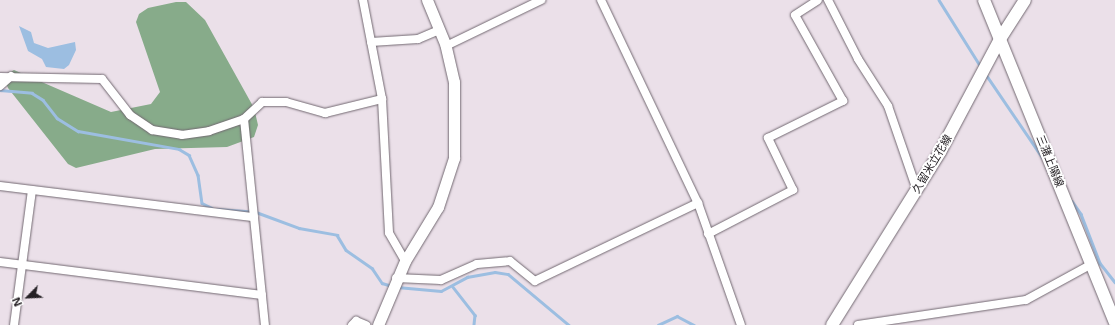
<!DOCTYPE html>
<html>
<head>
<meta charset="utf-8">
<style>
	body { margin:0 }
	#map { position:relative; width:1115px; height:325px; overflow:hidden; background:#ebe0e9; font-family:"Noto Sans","Noto Sans JP",sans-serif }
	div>[style] { position:absolute }
	.forest>* { inset:0; background:#87ab8a }
	.water>* { inset:0; background:#9cbee1 }
	.stream>* { height:2.5px; margin:-1.25px; padding:0 1.25px; transform-origin:1.25px; border-radius:1.25px; background:#9cbee1 }
	.roads { filter:drop-shadow(0 0 1px #726871) drop-shadow(0 0 1px #726871) }
	.street>* { height:8px; margin:-4px; padding:0 4px; transform-origin:4px; border-radius:4px; background:#fff }
	.secondary>* { height:11px; margin:-5.5px; padding:0 5.5px; transform-origin:5.5px; border-radius:5.5px; background:#fff }
	.primary>* { height:12px; margin:-6px; padding:0 6px; transform-origin:6px; border-radius:6px; background:#fff }
	span { translate:-50% -50%; white-space:nowrap; text-align:center; line-height:1.15; -webkit-text-stroke:3.5px #fff; paint-order:stroke }
	.street-label { font-size:11px; color:#252125 }
	.north { position:absolute; left:8px; top:277px; width:40px; height:40px; -webkit-text-stroke:3px #fff; paint-order:stroke; rotate:246deg; font-size:11px; font-weight:700; line-height:16px; text-align:center; color:#252125 }
	.north::after { content:''; display:block; margin:auto; width:14px; height:18px; background:#252125; clip-path:polygon(50% 0,100% 100%,50% 72%,0 100%) }
</style>
</head>
<body>
<div id="map">
	<div class="forest">
		<div style="clip-path:polygon(176px 2px,186px 2px,205px 20px,254px 108px,258px 125px,254px 137px,227px 147px,155px 149px,76px 168px,68px 164px,8px 88px,3px 76px,14px 70px,111px 112px,151px 104px,160px 92px,136px 22px,139px 14px,148px 8px)"></div>
	</div>
	<div class="water">
		<div style="clip-path:polygon(19px 26px,31px 32px,34px 43px,48px 48px,75px 42px,76px 50px,69px 65px,64px 69px,46px 67px,42px 59px,28px 51px)"></div>
	</div>
	<div class="stream">
		<div style="left:939px;top:0;width:79px;rotate:57.9deg"></div>
		<div style="left:985px;top:73px;width:102px;rotate:55.8deg"></div>
		<div style="left:0;top:90px;width:32px;rotate:5deg"></div>
		<div style="left:32px;top:93px;width:13px;rotate:32deg"></div>
		<div style="left:43px;top:100px;width:23px;rotate:52deg"></div>
		<div style="left:57px;top:118px;width:25px;rotate:32deg"></div>
		<div style="left:78px;top:131px;width:103px;rotate:10.1deg"></div>
		<div style="left:179px;top:149px;width:12px;rotate:31deg"></div>
		<div style="left:189px;top:155px;width:22px;rotate:66deg"></div>
		<div style="left:198px;top:175px;width:28px;rotate:82deg"></div>
		<div style="left:202px;top:203px;width:11px;rotate:27deg"></div>
		<div style="left:1072px;top:201px;width:16px;rotate:55deg"></div>
		<div style="left:1081px;top:214px;width:53px;rotate:68.8deg"></div>
		<div style="left:1100px;top:263px;width:24px;rotate:52deg"></div>
		<div style="left:217px;top:209px;width:39px;rotate:4deg"></div>
		<div style="left:256px;top:212px;width:46px;rotate:20.4deg"></div>
		<div style="left:299px;top:228px;width:39px;rotate:10deg"></div>
		<div style="left:337px;top:235px;width:17px;rotate:59deg"></div>
		<div style="left:346px;top:250px;width:32px;rotate:35deg"></div>
		<div style="left:372px;top:268px;width:18px;rotate:56deg"></div>
		<div style="left:382px;top:283px;width:10px;rotate:17deg"></div>
		<div style="left:397px;top:287px;width:44px;rotate:5.2deg"></div>
		<div style="left:441px;top:291px;width:30px;rotate:-28deg"></div>
		<div style="left:467px;top:277px;width:28px;rotate:-10deg"></div>
		<div style="left:495px;top:272px;width:13px;rotate:9deg"></div>
		<div style="left:508px;top:274px;width:80px;rotate:39.9deg"></div>
		<div style="left:453px;top:287px;width:36px;rotate:52deg"></div>
		<div style="left:475px;top:315px;width:10px;rotate:96deg"></div>
		<div style="left:658px;top:325px;width:21px;rotate:-25deg"></div>
		<div style="left:677px;top:316px;width:19px;rotate:28deg"></div>
	</div>
	<div class="roads">
		<div class="street">
			<div style="left:363px;top:0;width:101px;rotate:79.1deg"></div>
			<div style="left:382px;top:99px;width:134px;rotate:87deg"></div>
			<div style="left:389px;top:233px;width:32px;rotate:60deg"></div>
			<div style="left:601px;top:0;width:225px;rotate:64.5deg"></div>
			<div style="left:698px;top:203px;width:129px;rotate:70.6deg"></div>
			<div style="left:828px;top:0;width:66px;rotate:63deg"></div>
			<div style="left:858px;top:59px;width:56px;rotate:57.4deg"></div>
			<div style="left:888px;top:106px;width:89px;rotate:71deg"></div>
			<div style="left:371px;top:42px;width:47px;rotate:-3.7deg"></div>
			<div style="left:418px;top:39px;width:23px;rotate:-23deg"></div>
			<div style="left:446px;top:46px;width:106px;rotate:-25.8deg"></div>
			<div style="left:0;top:77px;width:102px;rotate:1.1deg"></div>
			<div style="left:102px;top:79px;width:46px;rotate:52.1deg"></div>
			<div style="left:130px;top:115px;width:27px;rotate:34deg"></div>
			<div style="left:152px;top:130px;width:30px;rotate:9deg"></div>
			<div style="left:182px;top:135px;width:27px;rotate:-8deg"></div>
			<div style="left:209px;top:131px;width:37px;rotate:-19deg"></div>
			<div style="left:244px;top:119px;width:25px;rotate:-43deg"></div>
			<div style="left:262px;top:102px;width:24px"></div>
			<div style="left:286px;top:102px;width:41px;rotate:15.8deg"></div>
			<div style="left:325px;top:113px;width:59px;rotate:-13.8deg"></div>
			<div style="left:0;top:86px;width:15px;rotate:-42deg"></div>
			<div style="left:244px;top:119px;width:207px;rotate:84.2deg"></div>
			<div style="left:0;top:186px;width:256px;rotate:7deg"></div>
			<div style="left:708px;top:234px;width:96px;rotate:-27.4deg"></div>
			<div style="left:793px;top:190px;width:58px;rotate:-115.7deg"></div>
			<div style="left:768px;top:138px;width:84px;rotate:-26.3deg"></div>
			<div style="left:843px;top:101px;width:98px;rotate:-119.2deg"></div>
			<div style="left:795px;top:15px;width:27px;rotate:-33deg"></div>
			<div style="left:0;top:262px;width:264px;rotate:7.2deg"></div>
			<div style="left:396px;top:278px;width:45px;rotate:2.5deg"></div>
			<div style="left:441px;top:280px;width:39px;rotate:-24deg"></div>
			<div style="left:477px;top:264px;width:33px;rotate:-5deg"></div>
			<div style="left:510px;top:261px;width:32px;rotate:39deg"></div>
			<div style="left:535px;top:281px;width:181px;rotate:-25.6deg"></div>
			<div style="left:14px;top:325px;width:136px;rotate:-82.4deg"></div>
			<div style="left:352px;top:325px;width:6px;rotate:-45deg"></div>
			<div style="left:356px;top:321px;width:11px;rotate:22deg"></div>
			<div style="left:858px;top:325px;width:170px;rotate:-8.5deg"></div>
			<div style="left:1026px;top:300px;width:75px;rotate:-28.6deg"></div>
		</div>
		<div class="secondary">
			<div style="left:378px;top:325px;width:69px;rotate:-67.1deg"></div>
			<div style="left:405px;top:261px;width:63px;rotate:-58.6deg"></div>
			<div style="left:438px;top:207px;width:52px;rotate:-71.9deg"></div>
			<div style="left:454px;top:158px;width:76px;rotate:-90deg"></div>
			<div style="left:454px;top:82px;width:37px;rotate:-103deg"></div>
			<div style="left:446px;top:46px;width:50px;rotate:-112.4deg"></div>
		</div>
		<div class="primary">
			<div style="left:984px;top:0;width:348px;rotate:67.9deg"></div>
			<div style="left:832px;top:325px;width:204px;rotate:-58deg"></div>
			<div style="left:940px;top:152px;width:128px;rotate:-62deg"></div>
			<div style="left:1000px;top:39px;width:46px;rotate:-57.3deg"></div>
		</div>
	</div>
	<div class="street-label">
		<span style="left:1050px;top:161px;rotate:68deg">三潴上陽線</span>
		<span style="left:932px;top:164px;rotate:-59deg">久留米立花線</span>
	</div>
	<div class="north">N</div>
</div>
</body>
</html>
